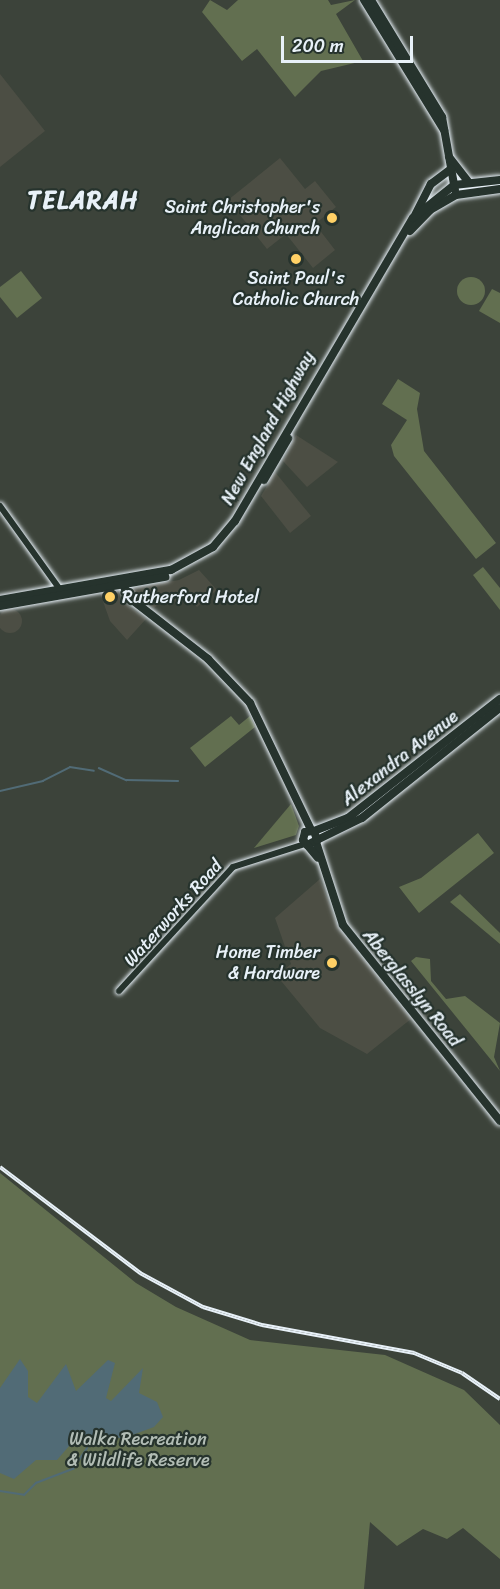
<!DOCTYPE html>
<html>
<head>
<meta charset="utf-8">
<style>
	body { margin:0 }
	#map { position:relative; width:500px; height:1589px; overflow:hidden; background:#3c433a; font-family:Sriracha,sans-serif }
	div>[style] { position:absolute }
	.built>* { inset:0; background:#4c4e44 }
	.round { border-radius:50% }
	.green>* { inset:0; background:#626f50 }
	.water>* { inset:0; background:#516b76 }
	.stream>* { height:1.5px; margin:-0.75px; padding:0 0.75px; transform-origin:0.75px; border-radius:0.75px; background:#516b76 }
	.roads { filter:drop-shadow(0 0 2px #e8f1f8) drop-shadow(0 0 2px #e8f1f8) }
	.minor>* { height:6px; margin:-3px; padding:0 3px; transform-origin:3px; border-radius:3px; background:#26332d }
	.major>* { height:8px; margin:-4px; padding:0 4px; transform-origin:4px; border-radius:4px; background:#26332d }
	.highway>* { height:8px; margin:-4px; padding:0 4px; transform-origin:4px; border-radius:4px; background:#26332d }
	.rail>* { height:4px; margin-top:-2px; transform-origin:0; background:repeating-linear-gradient(90deg,#26332d 0 4.5px,#e8f1f8 0 9px); box-sizing:border-box; border-block:2px solid #e8f1f8 }
	.dots>* { width:16px; height:16px; translate:-50% -50%; box-sizing:border-box; border:3px solid #26332d; border-radius:50% }
	span { translate:-50% -50%; white-space:nowrap; text-align:center; line-height:1.15; -webkit-text-stroke:4.5px #26332d; paint-order:stroke }
	.poi-label { font-size:18px; color:#e8f1f8 }
	.right { translate:-100% -50%; text-align:right }
	.left { translate:0 -50%; text-align:left }
	.street-label { font-size:18px; color:#e8f1f8 }
	.park-label { font-size:18px; color:#b2bdb5 }
	.district-label { font-size:24px; color:#e8f1f8; font-weight:700; letter-spacing:1.5px }
	.scale { position:absolute; left:281px; top:36px; width:132px; height:27px; box-sizing:border-box; border:3px solid #e8f1f8; border-top:0; padding-left:8px; font-size:18px; line-height:21px; white-space:nowrap; color:#e8f1f8; -webkit-text-stroke:4px #26332d; paint-order:stroke }
</style>
</head>
<body>
<div id="map">
	<div class="built">
		<div style="clip-path:polygon(0 74px,45px 131px,0 167px)"></div>
		<div style="clip-path:polygon(280px 158px,305px 189px,315px 181px,336px 207px,315px 224px,335px 250px,313px 268px,286px 234px,267px 249px,228px 200px)"></div>
		<div style="clip-path:polygon(296px 435px,338px 462px,307px 487px,283px 461px)"></div>
		<div style="clip-path:polygon(275px 472px,311px 516px,290px 533px,261px 496px)"></div>
		<div style="clip-path:polygon(199px 570px,217px 590px,197px 607px,189px 597px,178px 605px,170px 596px,154px 608px,134px 593px,133px 588px,179px 580px)"></div>
		<div style="clip-path:polygon(118px 590px,120px 600px,146px 619px,127px 640px,110px 621px,100px 593px)"></div>
		<div class="round" style="left:-2px;top:609px;width:24px;height:24px"></div>
		<div style="clip-path:polygon(320px 879px,338px 927px,411px 1019px,367px 1054px,320px 1028px,277px 976px,291px 964px,275px 918px)"></div>
	</div>
	<div class="green">
		<div style="clip-path:polygon(210px 0,227px 10px,238px 0,328px 0,331px 5px,355px 0,336px 14px,363px 61px,321px 71px,295px 97px,257px 49px,242px 61px,202px 12px)"></div>
		<div style="clip-path:polygon(21px 271px,42px 298px,17px 318px,0 297px,0 287px)"></div>
		<div class="round" style="left:457px;top:277px;width:28px;height:28px"></div>
		<div style="clip-path:polygon(492px 289px,500px 293px,500px 323px,479px 311px)"></div>
		<div style="clip-path:polygon(398px 379px,420px 393px,417px 409px,424px 451px,496px 543px,476px 559px,394px 456px,391px 445px,407px 420px,382px 404px)"></div>
		<div style="clip-path:polygon(483px 567px,500px 588px,500px 610px,473px 575px)"></div>
		<div style="clip-path:polygon(231px 716px,239px 725px,250px 716px,255px 727px,205px 767px,190px 748px)"></div>
		<div style="clip-path:polygon(291px 804px,299px 826px,296px 835px,254px 848px)"></div>
		<div style="clip-path:polygon(478px 833px,494px 853px,419px 913px,399px 887px,421px 878px)"></div>
		<div style="clip-path:polygon(460px 894px,500px 933px,500px 944px,450px 902px)"></div>
		<div style="clip-path:polygon(416px 957px,430px 959px,431px 981px,446px 999px,465px 996px,500px 1023px,494px 1057px,500px 1071px,411px 961px)"></div>
		<div style="clip-path:polygon(0 1173px,136px 1283px,176px 1307px,250px 1340px,385px 1355px,464px 1390px,500px 1425px,500px 1559px,463px 1528px,447px 1539px,423px 1529px,397px 1546px,370px 1522px,364px 1589px,0 1589px)"></div>
	</div>
	<div class="water">
		<div style="clip-path:polygon(20px 1359px,28px 1371px,28px 1397px,37px 1403px,66px 1364px,76px 1391px,108px 1360px,115px 1363px,106px 1398px,111px 1401px,143px 1368px,139px 1393px,157px 1402px,163px 1417px,154px 1427px,124px 1438px,102px 1437px,90px 1447px,89px 1437px,76px 1438px,57px 1460px,36px 1460px,14px 1479px,0 1473px,0 1388px)"></div>
	</div>
	<div class="stream">
		<div style="left:99px;top:768px;width:30px;rotate:24deg"></div>
		<div style="left:126px;top:780px;width:52px;rotate:1.1deg"></div>
		<div style="left:0;top:791px;width:44px;rotate:-13.1deg"></div>
		<div style="left:43px;top:781px;width:30px;rotate:-27deg"></div>
		<div style="left:70px;top:767px;width:24px;rotate:9deg"></div>
		<div style="left:0;top:1491px;width:24px;rotate:9deg"></div>
		<div style="left:24px;top:1495px;width:17px;rotate:-45deg"></div>
		<div style="left:36px;top:1483px;width:40px;rotate:-21deg"></div>
		<div style="left:73px;top:1469px;width:25px;rotate:-56deg"></div>
	</div>
	<div class="roads">
		<div class="minor">
			<div style="left:0;top:506px;width:101px;rotate:54.3deg"></div>
			<div style="left:119px;top:991px;width:168px;rotate:-47.4deg"></div>
			<div style="left:233px;top:867px;width:76px;rotate:-17.7deg"></div>
		</div>
		<div class="major">
			<div style="left:364px;top:0;width:153px;rotate:58.4deg"></div>
			<div style="left:371px;top:0;width:137px;rotate:58.7deg"></div>
			<div style="left:442px;top:117px;width:74px;rotate:79.9deg"></div>
			<div style="left:449px;top:157px;width:31px;rotate:52deg"></div>
			<div style="left:414px;top:217px;width:37px;rotate:-63deg"></div>
			<div style="left:431px;top:184px;width:25px;rotate:-37deg"></div>
			<div style="left:120px;top:580px;width:22px;rotate:60deg"></div>
			<div style="left:131px;top:599px;width:98px;rotate:37.9deg"></div>
			<div style="left:208px;top:659px;width:61px;rotate:46.3deg"></div>
			<div style="left:250px;top:703px;width:141px;rotate:64.3deg"></div>
			<div style="left:314px;top:831px;width:36px;rotate:-21deg"></div>
			<div style="left:348px;top:818px;width:193px;rotate:-38.1deg"></div>
			<div style="left:317px;top:840px;width:50px;rotate:-26.1deg"></div>
			<div style="left:362px;top:818px;width:176px;rotate:-38.6deg"></div>
			<div style="left:316px;top:842px;width:87px;rotate:72deg"></div>
			<div style="left:343px;top:925px;width:251px;rotate:51.3deg"></div>
			<div style="left:307px;top:845px;width:11px;rotate:-27deg"></div>
			<div style="left:317px;top:840px;width:9px;rotate:-108deg"></div>
			<div style="left:314px;top:831px;width:9px;rotate:174deg"></div>
			<div style="left:305px;top:832px;width:8px;rotate:104deg"></div>
			<div style="left:303px;top:840px;width:23px;rotate:50deg"></div>
		</div>
		<div class="highway">
			<div style="left:410px;top:231px;width:29px;rotate:-46deg"></div>
			<div style="left:430px;top:210px;width:30px;rotate:-30deg"></div>
			<div style="left:456px;top:195px;width:44px;rotate:-7.8deg"></div>
			<div style="left:264px;top:480px;width:48px;rotate:-59.7deg"></div>
			<div style="left:0;top:600px;width:174px;rotate:-10deg"></div>
			<div style="left:171px;top:570px;width:48px;rotate:-28.7deg"></div>
			<div style="left:213px;top:547px;width:34px;rotate:-50deg"></div>
			<div style="left:235px;top:521px;width:351px;rotate:-59.6deg"></div>
			<div style="left:413px;top:218px;width:53px;rotate:-38.8deg"></div>
			<div style="left:454px;top:185px;width:46px;rotate:-6.2deg"></div>
			<div style="left:0;top:606px;width:168px;rotate:-10deg"></div>
		</div>
	</div>
	<div class="rail">
		<div style="left:0;top:1167px;width:176px;rotate:37.1deg"></div>
		<div style="left:140px;top:1273px;width:72px;rotate:28.4deg"></div>
		<div style="left:203px;top:1307px;width:62px;rotate:17deg"></div>
		<div style="left:262px;top:1325px;width:155px;rotate:10.4deg"></div>
		<div style="left:414px;top:1353px;width:52px;rotate:22.6deg"></div>
		<div style="left:462px;top:1373px;width:46px;rotate:34.4deg"></div>
	</div>
	<div class="dots">
		<div style="left:332px;top:218px;background:#ffd166"></div>
		<div style="left:296px;top:259px;background:#ffd166"></div>
		<div style="left:110px;top:597px;background:#ffd166"></div>
		<div style="left:332px;top:963px;background:#ffd166"></div>
	</div>
	<div class="poi-label">
		<span class="right" style="left:320px;top:218px">Saint Christopher's<br>Anglican Church</span>
		<span style="left:296px;top:289px">Saint Paul's<br>Catholic Church</span>
		<span class="left" style="left:122px;top:597px">Rutherford Hotel</span>
		<span class="right" style="left:320px;top:963px">Home Timber<br>&amp; Hardware</span>
	</div>
	<div class="street-label">
		<span style="left:268px;top:428px;rotate:-61deg">New England Highway</span>
		<span style="left:400px;top:758px;rotate:-38deg">Alexandra Avenue</span>
		<span style="left:173px;top:913px;rotate:-48deg">Waterworks Road</span>
		<span style="left:412px;top:988px;rotate:51deg">Aberglasslyn Road</span>
	</div>
	<div class="park-label">
		<span style="left:138px;top:1450px">Walka Recreation<br>&amp; Wildlife Reserve</span>
	</div>
	<div class="district-label">
		<span style="left:83px;top:201px">TELARAH</span>
	</div>
	<div class="scale">200 m</div>
</div>
</body>
</html>
